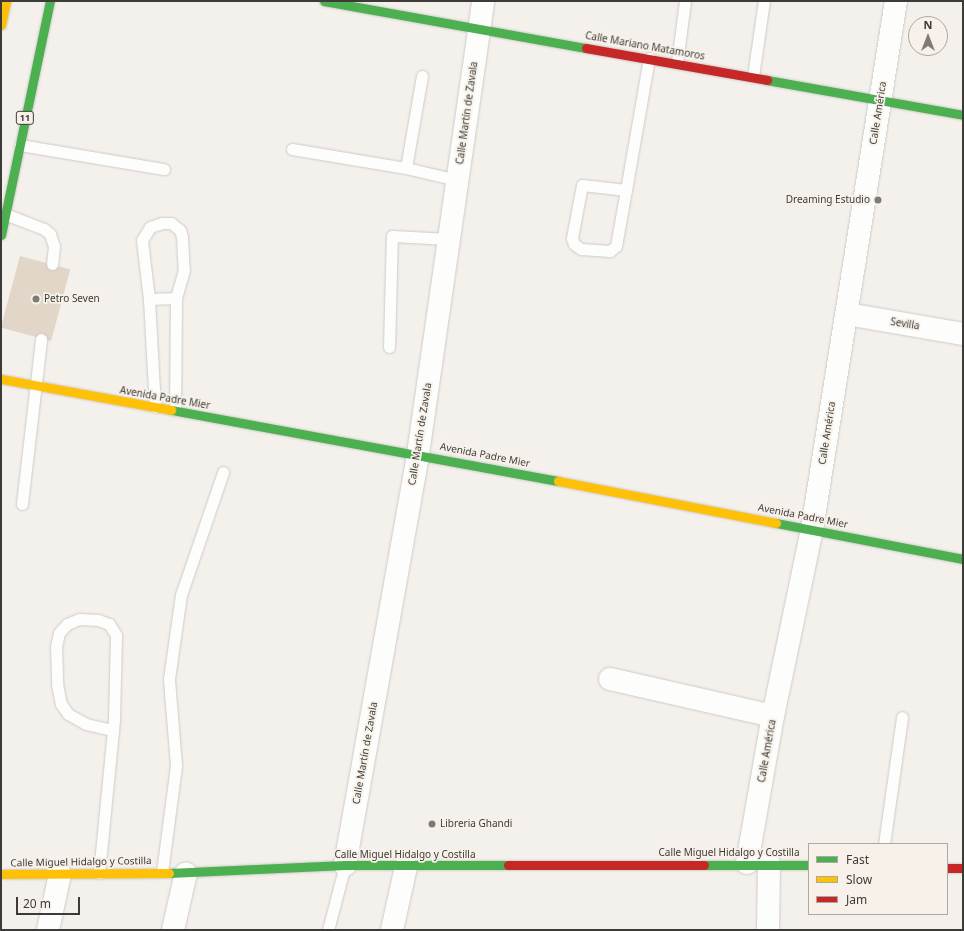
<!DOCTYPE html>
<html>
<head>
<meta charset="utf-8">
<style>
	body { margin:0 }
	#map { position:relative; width:964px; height:931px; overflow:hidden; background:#f4f0ec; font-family:"Noto Sans",sans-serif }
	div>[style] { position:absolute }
	.building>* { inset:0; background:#e1d6c7; transform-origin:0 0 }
	.roads { filter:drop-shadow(0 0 1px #cecbc8) drop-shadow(0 0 1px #cecbc8) }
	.lane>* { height:11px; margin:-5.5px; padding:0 5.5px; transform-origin:5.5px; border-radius:5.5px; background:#fdfdfc }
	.street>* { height:22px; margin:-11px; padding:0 11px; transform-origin:11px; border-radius:11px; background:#fdfdfc }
	.fast>* { height:9px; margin:-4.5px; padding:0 4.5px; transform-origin:4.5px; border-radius:4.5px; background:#4caf50 }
	.slow>* { height:9px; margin:-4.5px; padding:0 4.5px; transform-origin:4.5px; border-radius:4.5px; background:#ffc107 }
	.jam>* { height:9px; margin:-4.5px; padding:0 4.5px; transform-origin:4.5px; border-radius:4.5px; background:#c62828 }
	.dots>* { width:11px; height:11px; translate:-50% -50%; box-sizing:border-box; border:2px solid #f7f1e9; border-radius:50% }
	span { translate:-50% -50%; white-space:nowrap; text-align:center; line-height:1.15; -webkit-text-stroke:3.5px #f7f1e9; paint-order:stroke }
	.shield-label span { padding:1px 3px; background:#f7f1e9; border:1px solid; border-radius:3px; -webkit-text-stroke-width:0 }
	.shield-label { font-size:9px; color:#3d3b38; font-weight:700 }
	.street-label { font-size:10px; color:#3d3b38 }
	.poi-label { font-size:10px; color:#3d3b38 }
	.right { translate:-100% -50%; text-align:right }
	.left { translate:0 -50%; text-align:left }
	.frame { position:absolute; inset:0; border:2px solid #3d3b38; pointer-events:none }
	.legend { position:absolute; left:808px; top:843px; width:140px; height:72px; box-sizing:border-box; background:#f7f1e9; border:1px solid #ada8a2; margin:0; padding:5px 7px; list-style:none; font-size:12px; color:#3d3b38 }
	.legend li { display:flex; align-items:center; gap:8px; height:20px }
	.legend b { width:20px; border:1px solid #ada8a2 }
	.north { position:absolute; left:908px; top:16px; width:40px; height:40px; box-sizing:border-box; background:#f7f1e9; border:1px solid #ada8a2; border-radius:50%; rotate:0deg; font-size:11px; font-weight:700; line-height:16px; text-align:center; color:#3d3b38 }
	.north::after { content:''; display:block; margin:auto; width:14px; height:18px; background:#7d7a77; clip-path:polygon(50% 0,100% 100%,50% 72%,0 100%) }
	.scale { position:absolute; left:16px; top:897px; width:64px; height:18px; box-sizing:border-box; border:2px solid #3d3b38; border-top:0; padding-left:5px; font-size:12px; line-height:14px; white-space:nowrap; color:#3d3b38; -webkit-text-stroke:3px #f7f1e9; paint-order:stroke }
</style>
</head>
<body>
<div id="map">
	<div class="building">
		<div style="left:20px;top:256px;width:52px;height:74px;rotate:15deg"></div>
	</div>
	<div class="roads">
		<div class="lane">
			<div style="left:677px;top:62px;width:62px;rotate:-82.5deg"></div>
			<div style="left:422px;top:76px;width:93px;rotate:99.9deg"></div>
			<div style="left:406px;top:168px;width:52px;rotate:13.2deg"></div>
			<div style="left:753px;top:76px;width:76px;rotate:-81.7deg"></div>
			<div style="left:20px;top:145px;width:146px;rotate:9.5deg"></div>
			<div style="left:292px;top:149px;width:116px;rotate:9.5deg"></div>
			<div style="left:626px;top:190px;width:44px;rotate:-173.5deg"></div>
			<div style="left:582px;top:185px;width:54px;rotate:100.7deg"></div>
			<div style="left:572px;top:238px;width:6px;rotate:72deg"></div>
			<div style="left:574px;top:244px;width:9px;rotate:36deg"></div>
			<div style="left:581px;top:249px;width:29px;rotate:4deg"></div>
			<div style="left:610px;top:251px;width:8px;rotate:-40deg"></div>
			<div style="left:616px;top:246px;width:57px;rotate:-79.9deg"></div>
			<div style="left:626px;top:190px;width:134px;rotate:-80.1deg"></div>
			<div style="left:5px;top:214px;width:42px;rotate:21deg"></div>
			<div style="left:44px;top:229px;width:8px;rotate:40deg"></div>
			<div style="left:50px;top:234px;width:13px;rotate:72deg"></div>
			<div style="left:54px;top:246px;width:18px;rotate:96deg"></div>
			<div style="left:149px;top:299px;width:27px;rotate:-2deg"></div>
			<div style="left:389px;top:347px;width:111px;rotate:-88.5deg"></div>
			<div style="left:392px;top:236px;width:57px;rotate:3deg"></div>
			<div style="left:155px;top:407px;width:108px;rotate:-93.2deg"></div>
			<div style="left:149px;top:299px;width:59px;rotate:-96.8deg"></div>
			<div style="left:142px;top:240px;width:15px;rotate:-58deg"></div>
			<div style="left:150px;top:227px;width:13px;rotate:-18deg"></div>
			<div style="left:162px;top:223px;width:9px"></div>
			<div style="left:171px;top:223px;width:11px;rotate:38deg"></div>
			<div style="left:180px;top:230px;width:7px;rotate:74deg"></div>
			<div style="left:182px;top:237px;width:33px;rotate:87deg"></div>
			<div style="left:184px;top:270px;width:29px;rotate:106deg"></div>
			<div style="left:176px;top:298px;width:112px;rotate:90.5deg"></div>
			<div style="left:22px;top:504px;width:166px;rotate:-83.4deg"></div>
			<div style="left:884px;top:844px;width:128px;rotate:-81.9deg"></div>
			<div style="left:162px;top:872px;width:108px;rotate:-82.5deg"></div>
			<div style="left:176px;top:765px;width:86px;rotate:-94.7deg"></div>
			<div style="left:169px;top:679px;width:85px;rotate:-81.9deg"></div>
			<div style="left:181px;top:595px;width:130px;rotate:-71.1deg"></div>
			<div style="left:99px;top:873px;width:155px;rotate:-84.4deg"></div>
			<div style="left:114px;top:719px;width:84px;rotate:-88.6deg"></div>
			<div style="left:116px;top:635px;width:13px;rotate:-122deg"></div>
			<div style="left:109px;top:624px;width:12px;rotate:-160deg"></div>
			<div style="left:98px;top:620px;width:19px;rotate:-177deg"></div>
			<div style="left:79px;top:619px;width:13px;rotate:157deg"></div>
			<div style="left:67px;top:624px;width:12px;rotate:132deg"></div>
			<div style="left:59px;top:633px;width:14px;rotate:102deg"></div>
			<div style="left:56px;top:647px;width:37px;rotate:88deg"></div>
			<div style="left:57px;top:684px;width:20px;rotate:79deg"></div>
			<div style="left:61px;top:704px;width:12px;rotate:55deg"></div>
			<div style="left:68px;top:714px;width:21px;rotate:29deg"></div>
			<div style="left:86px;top:724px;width:28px;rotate:13deg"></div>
			<div style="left:328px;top:930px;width:67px;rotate:-75.3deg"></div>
		</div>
		<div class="street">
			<div style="left:847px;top:314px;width:118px;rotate:9.8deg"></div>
			<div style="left:610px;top:679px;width:167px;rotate:12.8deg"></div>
			<div style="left:747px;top:863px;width:149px;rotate:-80deg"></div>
			<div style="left:773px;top:716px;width:191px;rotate:-78.2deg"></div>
			<div style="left:812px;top:529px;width:535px;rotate:-80.96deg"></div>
			<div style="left:345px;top:865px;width:417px;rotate:-79.9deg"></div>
			<div style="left:418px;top:454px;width:458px;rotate:-81.8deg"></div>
			<div style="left:48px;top:930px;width:57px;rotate:-77.9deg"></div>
			<div style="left:173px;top:930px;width:58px;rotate:-77.2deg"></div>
			<div style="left:392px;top:930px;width:65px;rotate:-77.5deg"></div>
			<div style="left:768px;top:930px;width:66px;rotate:-89.1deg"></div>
		</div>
		<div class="fast">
			<div style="left:324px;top:1px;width:266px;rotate:10.2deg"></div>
			<div style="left:767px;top:80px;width:199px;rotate:10.1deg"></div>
			<div style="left:1px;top:235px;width:239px;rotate:-78.2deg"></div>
			<div style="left:171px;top:410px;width:393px;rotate:10.4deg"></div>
			<div style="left:776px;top:523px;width:190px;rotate:10.9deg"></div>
			<div style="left:704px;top:865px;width:105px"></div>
			<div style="left:169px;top:873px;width:176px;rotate:-2.6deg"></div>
			<div style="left:345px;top:865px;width:163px"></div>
		</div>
		<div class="slow">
			<div style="left:1px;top:25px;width:25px;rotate:-78deg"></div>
			<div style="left:1px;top:379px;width:173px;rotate:10.3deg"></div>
			<div style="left:558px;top:481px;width:222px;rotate:10.9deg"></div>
			<div style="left:1px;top:874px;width:168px;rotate:-0.3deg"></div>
		</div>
		<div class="jam">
			<div style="left:586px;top:48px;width:184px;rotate:10deg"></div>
			<div style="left:508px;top:865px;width:196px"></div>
			<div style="left:947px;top:868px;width:16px"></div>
		</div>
	</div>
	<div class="dots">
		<div style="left:878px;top:200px;background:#7d7a77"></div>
		<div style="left:36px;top:299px;background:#7d7a77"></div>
		<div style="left:432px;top:824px;background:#7d7a77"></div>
	</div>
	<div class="shield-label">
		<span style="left:25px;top:118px">11</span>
	</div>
	<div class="street-label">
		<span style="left:645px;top:46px;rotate:10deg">Calle Mariano Matamoros</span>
		<span style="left:467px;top:113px;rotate:-82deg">Calle Martín de Zavala</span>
		<span style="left:878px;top:113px;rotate:-81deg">Calle América</span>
		<span style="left:905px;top:324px;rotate:9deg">Sevilla</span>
		<span style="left:165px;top:398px;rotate:10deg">Avenida Padre Mier</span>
		<span style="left:827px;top:433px;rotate:-81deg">Calle América</span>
		<span style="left:420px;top:434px;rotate:-81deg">Calle Martín de Zavala</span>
		<span style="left:485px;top:455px;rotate:11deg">Avenida Padre Mier</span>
		<span style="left:803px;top:516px;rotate:11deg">Avenida Padre Mier</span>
		<span style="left:767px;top:751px;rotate:-80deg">Calle América</span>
		<span style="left:365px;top:753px;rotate:-80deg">Calle Martín de Zavala</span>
		<span style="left:729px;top:853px">Calle Miguel Hidalgo y Costilla</span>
		<span style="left:405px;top:855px">Calle Miguel Hidalgo y Costilla</span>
		<span style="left:81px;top:862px;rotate:-1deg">Calle Miguel Hidalgo y Costilla</span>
	</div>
	<div class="poi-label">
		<span class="right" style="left:870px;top:200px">Dreaming Estudio</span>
		<span class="left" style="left:44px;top:299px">Petro Seven</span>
		<span class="left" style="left:440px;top:824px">Libreria Ghandi</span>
	</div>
	<div class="frame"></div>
	<ul class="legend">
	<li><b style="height:5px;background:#4caf50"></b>Fast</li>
	<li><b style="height:5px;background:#ffc107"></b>Slow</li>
	<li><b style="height:5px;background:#c62828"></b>Jam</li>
	</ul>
	<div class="north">N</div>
	<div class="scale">20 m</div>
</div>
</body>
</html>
